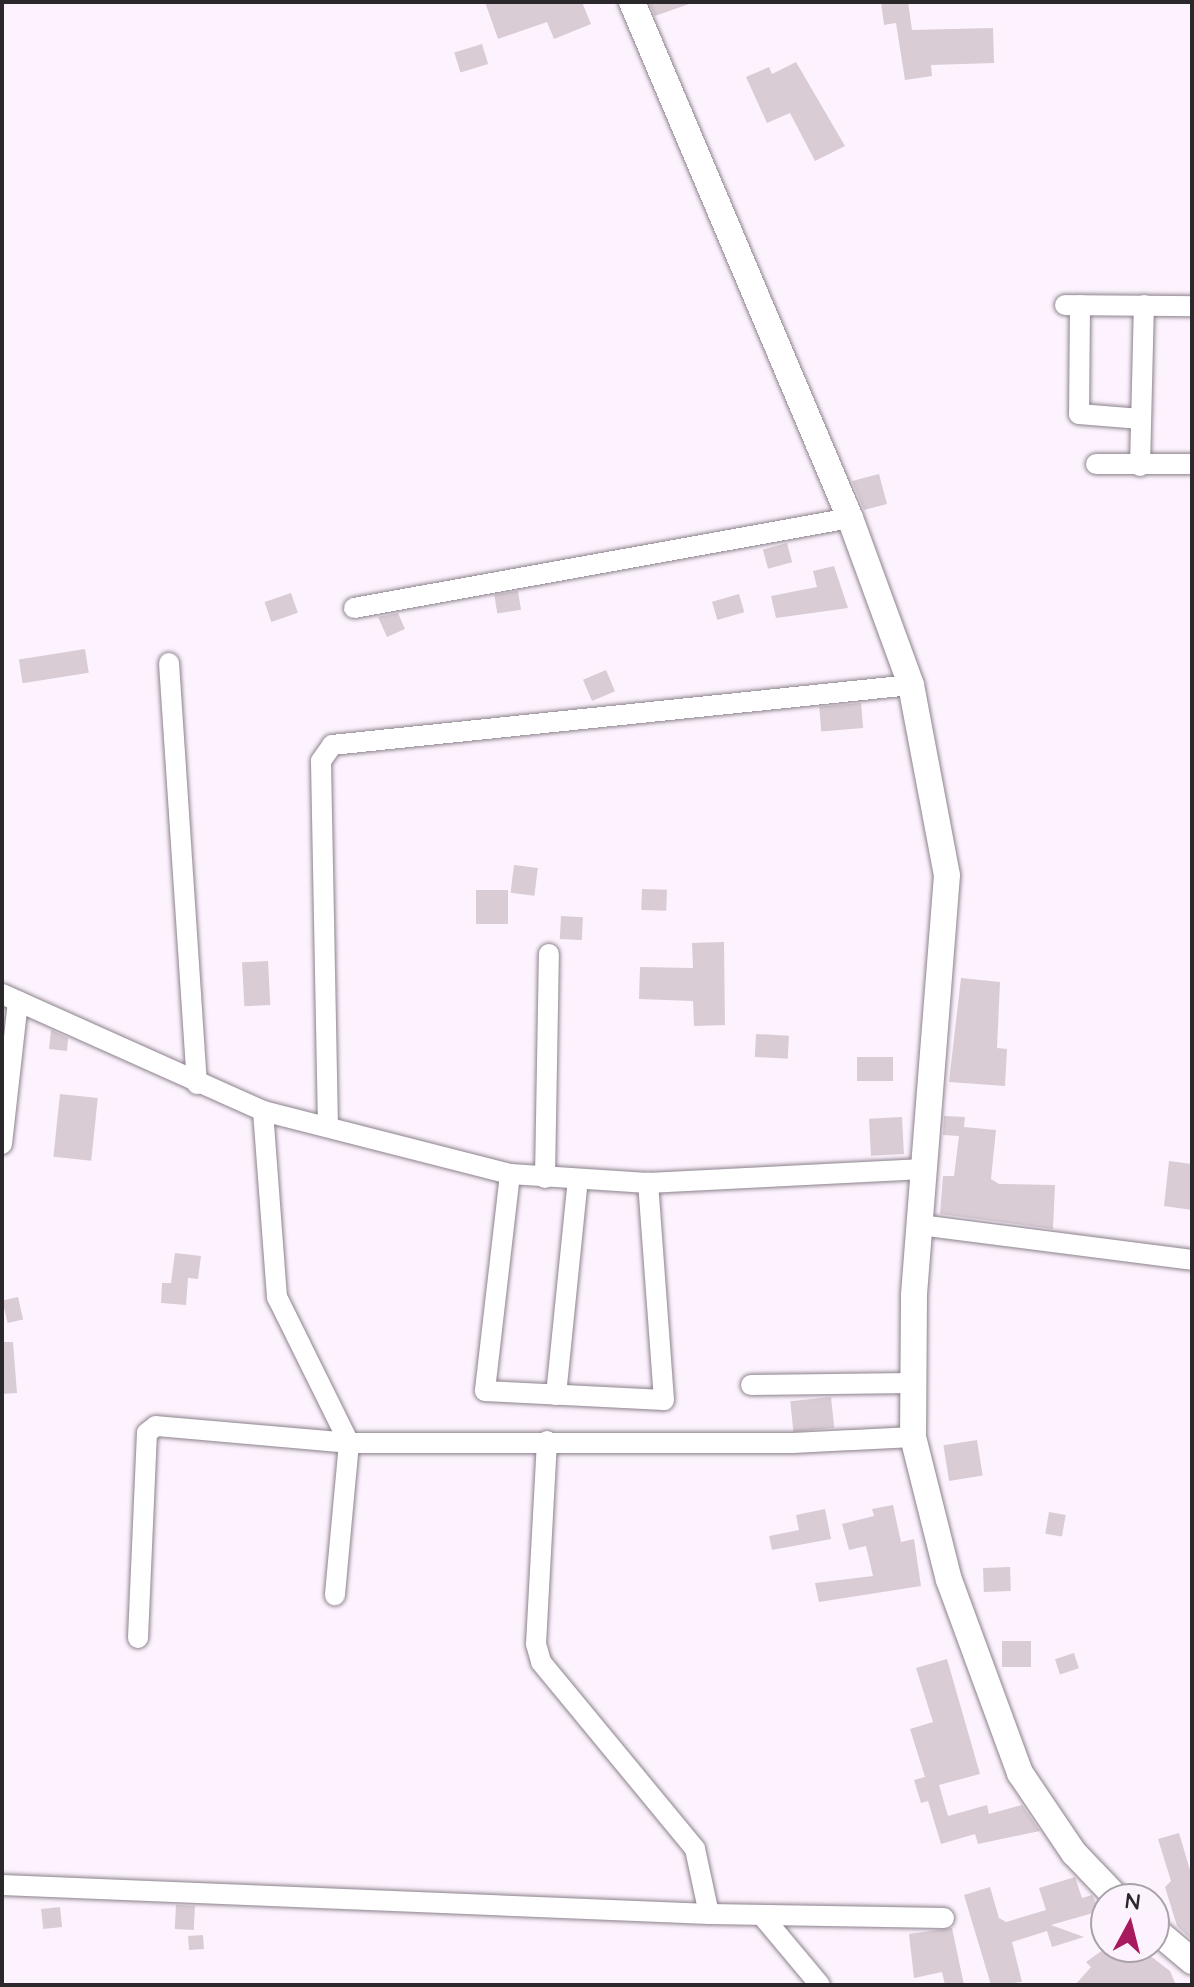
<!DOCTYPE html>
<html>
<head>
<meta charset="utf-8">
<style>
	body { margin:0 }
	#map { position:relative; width:1194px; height:1987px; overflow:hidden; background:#fdf3fe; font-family:Quicksand,sans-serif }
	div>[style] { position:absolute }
	.building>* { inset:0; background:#d9ccd5; transform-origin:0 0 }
	.roads { filter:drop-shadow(0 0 2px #8b828c) drop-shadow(0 0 2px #8b828c) }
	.minor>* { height:20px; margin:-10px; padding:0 10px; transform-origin:10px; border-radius:10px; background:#fff }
	.tertiary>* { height:26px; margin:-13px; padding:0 13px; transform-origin:13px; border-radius:13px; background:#fff }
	span { translate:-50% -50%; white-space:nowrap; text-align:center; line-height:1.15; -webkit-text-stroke:6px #fdf3fe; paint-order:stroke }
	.frame { position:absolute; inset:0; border:4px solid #2b282c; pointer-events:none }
	.north { position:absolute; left:1090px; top:1883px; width:80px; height:80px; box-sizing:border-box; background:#fdf3fe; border:2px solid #a9a2aa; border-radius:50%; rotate:7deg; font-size:22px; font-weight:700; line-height:32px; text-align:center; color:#2b282c }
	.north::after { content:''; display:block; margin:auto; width:28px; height:36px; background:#a71a5d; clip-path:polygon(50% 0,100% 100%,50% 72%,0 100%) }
</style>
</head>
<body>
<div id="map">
	<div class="building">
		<div style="clip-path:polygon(485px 2px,582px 2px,591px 24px,554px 39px,547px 22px,498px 39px)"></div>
		<div style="clip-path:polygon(649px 2px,689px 2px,689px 4px,655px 16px)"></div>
		<div style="clip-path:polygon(881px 2px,908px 2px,912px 30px,993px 28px,994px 63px,931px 65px,932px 76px,905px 80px,896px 23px,884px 25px)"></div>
		<div style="left:482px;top:44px;width:21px;height:29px;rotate:73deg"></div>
		<div style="clip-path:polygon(796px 62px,845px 146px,815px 161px,790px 113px,767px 123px,746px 77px,769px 67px,772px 74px)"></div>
		<div style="clip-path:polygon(879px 474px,887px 504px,864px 510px,852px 481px)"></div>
		<div style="left:787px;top:543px;width:20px;height:25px;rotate:75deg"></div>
		<div style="clip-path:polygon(834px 566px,848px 608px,776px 618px,771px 596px,817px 587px,813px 571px)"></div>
		<div style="left:518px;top:591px;width:19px;height:24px;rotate:81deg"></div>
		<div style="left:291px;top:593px;width:21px;height:28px;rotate:71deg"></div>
		<div style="left:739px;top:594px;width:19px;height:28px;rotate:74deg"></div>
		<div style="clip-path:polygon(398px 613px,405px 629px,387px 637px,378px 617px)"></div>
		<div style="left:85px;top:649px;width:24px;height:67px;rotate:81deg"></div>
		<div style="left:606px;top:670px;width:23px;height:25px;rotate:67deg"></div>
		<div style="left:861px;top:703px;width:25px;height:42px;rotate:85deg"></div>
		<div style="left:514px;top:865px;width:24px;height:28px;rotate:7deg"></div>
		<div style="left:642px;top:889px;width:25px;height:21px;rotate:2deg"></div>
		<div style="left:508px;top:890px;width:34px;height:32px;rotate:90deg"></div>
		<div style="left:561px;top:916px;width:22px;height:23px;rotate:3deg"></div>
		<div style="clip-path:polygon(724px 942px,725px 1025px,694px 1026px,693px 1001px,639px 999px,640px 967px,693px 968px,692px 943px)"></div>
		<div style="left:268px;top:961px;width:44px;height:26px;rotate:87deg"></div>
		<div style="clip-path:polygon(961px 978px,1000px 982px,997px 1048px,1007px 1049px,1005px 1086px,949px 1082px)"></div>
		<div style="clip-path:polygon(51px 1030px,68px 1038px,67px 1051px,49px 1049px)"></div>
		<div style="left:756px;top:1034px;width:33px;height:23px;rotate:3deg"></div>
		<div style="left:857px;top:1057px;width:36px;height:24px"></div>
		<div style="left:60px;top:1094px;width:38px;height:63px;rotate:6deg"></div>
		<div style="clip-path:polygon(944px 1116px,965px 1117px,964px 1127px,996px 1130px,991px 1179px,999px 1184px,1055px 1185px,1053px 1229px,940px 1214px,943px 1176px,954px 1176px,959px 1136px,943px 1135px)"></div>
		<div style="left:902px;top:1117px;width:37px;height:33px;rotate:87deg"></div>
		<div style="clip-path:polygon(1169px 1161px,1192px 1164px,1192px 1210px,1164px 1206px)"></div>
		<div style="clip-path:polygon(175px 1253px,201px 1256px,198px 1279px,188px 1278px,186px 1305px,161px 1303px,162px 1283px,171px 1283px)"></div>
		<div style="left:18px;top:1297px;width:23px;height:16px;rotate:77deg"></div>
		<div style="clip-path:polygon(2px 1342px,13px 1342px,17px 1393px,2px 1394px)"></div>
		<div style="left:831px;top:1397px;width:31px;height:41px;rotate:84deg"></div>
		<div style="left:977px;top:1440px;width:36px;height:34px;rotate:81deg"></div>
		<div style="clip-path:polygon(893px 1505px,901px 1542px,914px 1539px,921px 1586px,819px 1602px,815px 1583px,873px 1576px,866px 1546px,849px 1550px,842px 1524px,874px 1516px,872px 1509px)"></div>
		<div style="clip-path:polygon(825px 1509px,831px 1539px,772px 1550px,769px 1536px,799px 1530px,796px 1515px)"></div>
		<div style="left:1049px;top:1512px;width:17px;height:22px;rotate:10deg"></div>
		<div style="left:1010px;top:1567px;width:24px;height:27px;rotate:88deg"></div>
		<div style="left:1002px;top:1641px;width:29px;height:26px"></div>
		<div style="left:1074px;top:1653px;width:16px;height:20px;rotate:72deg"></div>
		<div style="clip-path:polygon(947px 1659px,980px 1774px,939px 1785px,948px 1816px,987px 1805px,989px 1814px,1022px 1805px,1040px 1831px,978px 1844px,975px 1834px,941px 1844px,928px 1801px,921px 1803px,914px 1780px,925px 1777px,910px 1729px,933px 1722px,916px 1668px)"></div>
		<div style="clip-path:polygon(1179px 1833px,1192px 1877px,1192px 1940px,1177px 1926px,1165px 1887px,1171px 1881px,1158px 1839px)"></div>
		<div style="clip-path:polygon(1075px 1877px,1082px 1898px,1092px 1895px,1100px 1911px,1051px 1925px,1084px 1937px,1052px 1947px,1047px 1931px,1012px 1942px,1022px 1982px,991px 1985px,964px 1895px,990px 1887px,999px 1918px,1006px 1922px,1046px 1910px,1039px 1888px)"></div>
		<div style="left:176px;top:1905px;width:19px;height:24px;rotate:3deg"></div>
		<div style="left:60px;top:1907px;width:20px;height:19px;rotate:84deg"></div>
		<div style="clip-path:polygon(952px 1928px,964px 1985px,945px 1985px,942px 1972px,914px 1978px,909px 1934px)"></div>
		<div style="left:203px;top:1935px;width:14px;height:15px;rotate:86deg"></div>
		<div style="clip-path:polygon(1107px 1947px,1125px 1947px,1132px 1960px,1144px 1951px,1170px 1971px,1176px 1985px,1075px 1985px,1091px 1967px,1086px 1962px)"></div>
	</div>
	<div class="roads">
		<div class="minor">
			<div style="left:1065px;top:305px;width:127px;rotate:0.5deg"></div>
			<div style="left:1080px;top:305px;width:109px;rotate:90.5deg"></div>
			<div style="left:1079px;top:414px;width:62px;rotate:4.6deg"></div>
			<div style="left:1096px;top:464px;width:96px"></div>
			<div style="left:1140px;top:466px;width:161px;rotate:-88.6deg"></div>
			<div style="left:354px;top:608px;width:504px;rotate:-10.28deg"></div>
			<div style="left:169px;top:663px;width:422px;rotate:86.2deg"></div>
			<div style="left:2px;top:994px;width:286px;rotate:24.1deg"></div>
			<div style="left:263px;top:1111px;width:255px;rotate:14.3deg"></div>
			<div style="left:510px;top:1174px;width:138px;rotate:3.7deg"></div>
			<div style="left:648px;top:1183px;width:276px;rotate:-2.9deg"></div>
			<div style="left:263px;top:1111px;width:187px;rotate:85.7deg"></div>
			<div style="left:277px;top:1297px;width:163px;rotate:63.7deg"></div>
			<div style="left:349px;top:1443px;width:444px"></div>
			<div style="left:793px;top:1443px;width:120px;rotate:-2.9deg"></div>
			<div style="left:328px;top:1127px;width:366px;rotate:-91.1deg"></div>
			<div style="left:321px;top:761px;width:19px;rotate:-55deg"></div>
			<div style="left:332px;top:745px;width:582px;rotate:-5.92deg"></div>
			<div style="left:2px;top:1144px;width:144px;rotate:-83.6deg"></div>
			<div style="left:510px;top:1174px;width:218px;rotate:96.6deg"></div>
			<div style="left:485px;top:1391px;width:179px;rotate:2.9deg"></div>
			<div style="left:664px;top:1400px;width:218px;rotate:-94.2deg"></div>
			<div style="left:545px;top:1178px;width:224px;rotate:-89deg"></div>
			<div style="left:920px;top:1225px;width:274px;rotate:7.3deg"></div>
			<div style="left:751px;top:1385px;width:162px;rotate:-0.7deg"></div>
			<div style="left:556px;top:1395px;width:216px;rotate:-84.2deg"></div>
			<div style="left:547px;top:1441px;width:203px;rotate:93.1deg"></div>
			<div style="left:536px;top:1644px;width:19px;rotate:74deg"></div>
			<div style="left:541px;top:1662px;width:242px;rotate:50.5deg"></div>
			<div style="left:695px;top:1849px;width:66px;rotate:77.8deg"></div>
			<div style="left:709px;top:1914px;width:235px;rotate:1deg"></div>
			<div style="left:138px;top:1638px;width:205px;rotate:-87.5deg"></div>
			<div style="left:147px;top:1433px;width:11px;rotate:-38deg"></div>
			<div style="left:156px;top:1426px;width:194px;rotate:5deg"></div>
			<div style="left:349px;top:1443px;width:153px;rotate:95.3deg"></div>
			<div style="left:2px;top:1885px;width:708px;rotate:2.35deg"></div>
			<div style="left:764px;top:1918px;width:87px;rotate:50.1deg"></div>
		</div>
		<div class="tertiary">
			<div style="left:632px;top:2px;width:560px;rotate:67.1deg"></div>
			<div style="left:850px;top:518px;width:178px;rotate:69.9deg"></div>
			<div style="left:911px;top:685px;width:193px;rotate:79.3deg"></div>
			<div style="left:947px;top:875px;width:422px;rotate:94.5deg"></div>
			<div style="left:914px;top:1296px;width:141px;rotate:90.4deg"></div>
			<div style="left:913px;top:1437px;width:147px;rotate:75.9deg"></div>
			<div style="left:949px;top:1580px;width:206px;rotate:69.8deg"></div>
			<div style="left:1020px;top:1773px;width:97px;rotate:56deg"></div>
			<div style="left:1074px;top:1853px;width:64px;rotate:46.3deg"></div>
			<div style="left:1154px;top:1929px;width:50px;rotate:40.1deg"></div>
		</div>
	</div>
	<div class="frame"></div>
	<div class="north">N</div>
</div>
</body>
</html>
